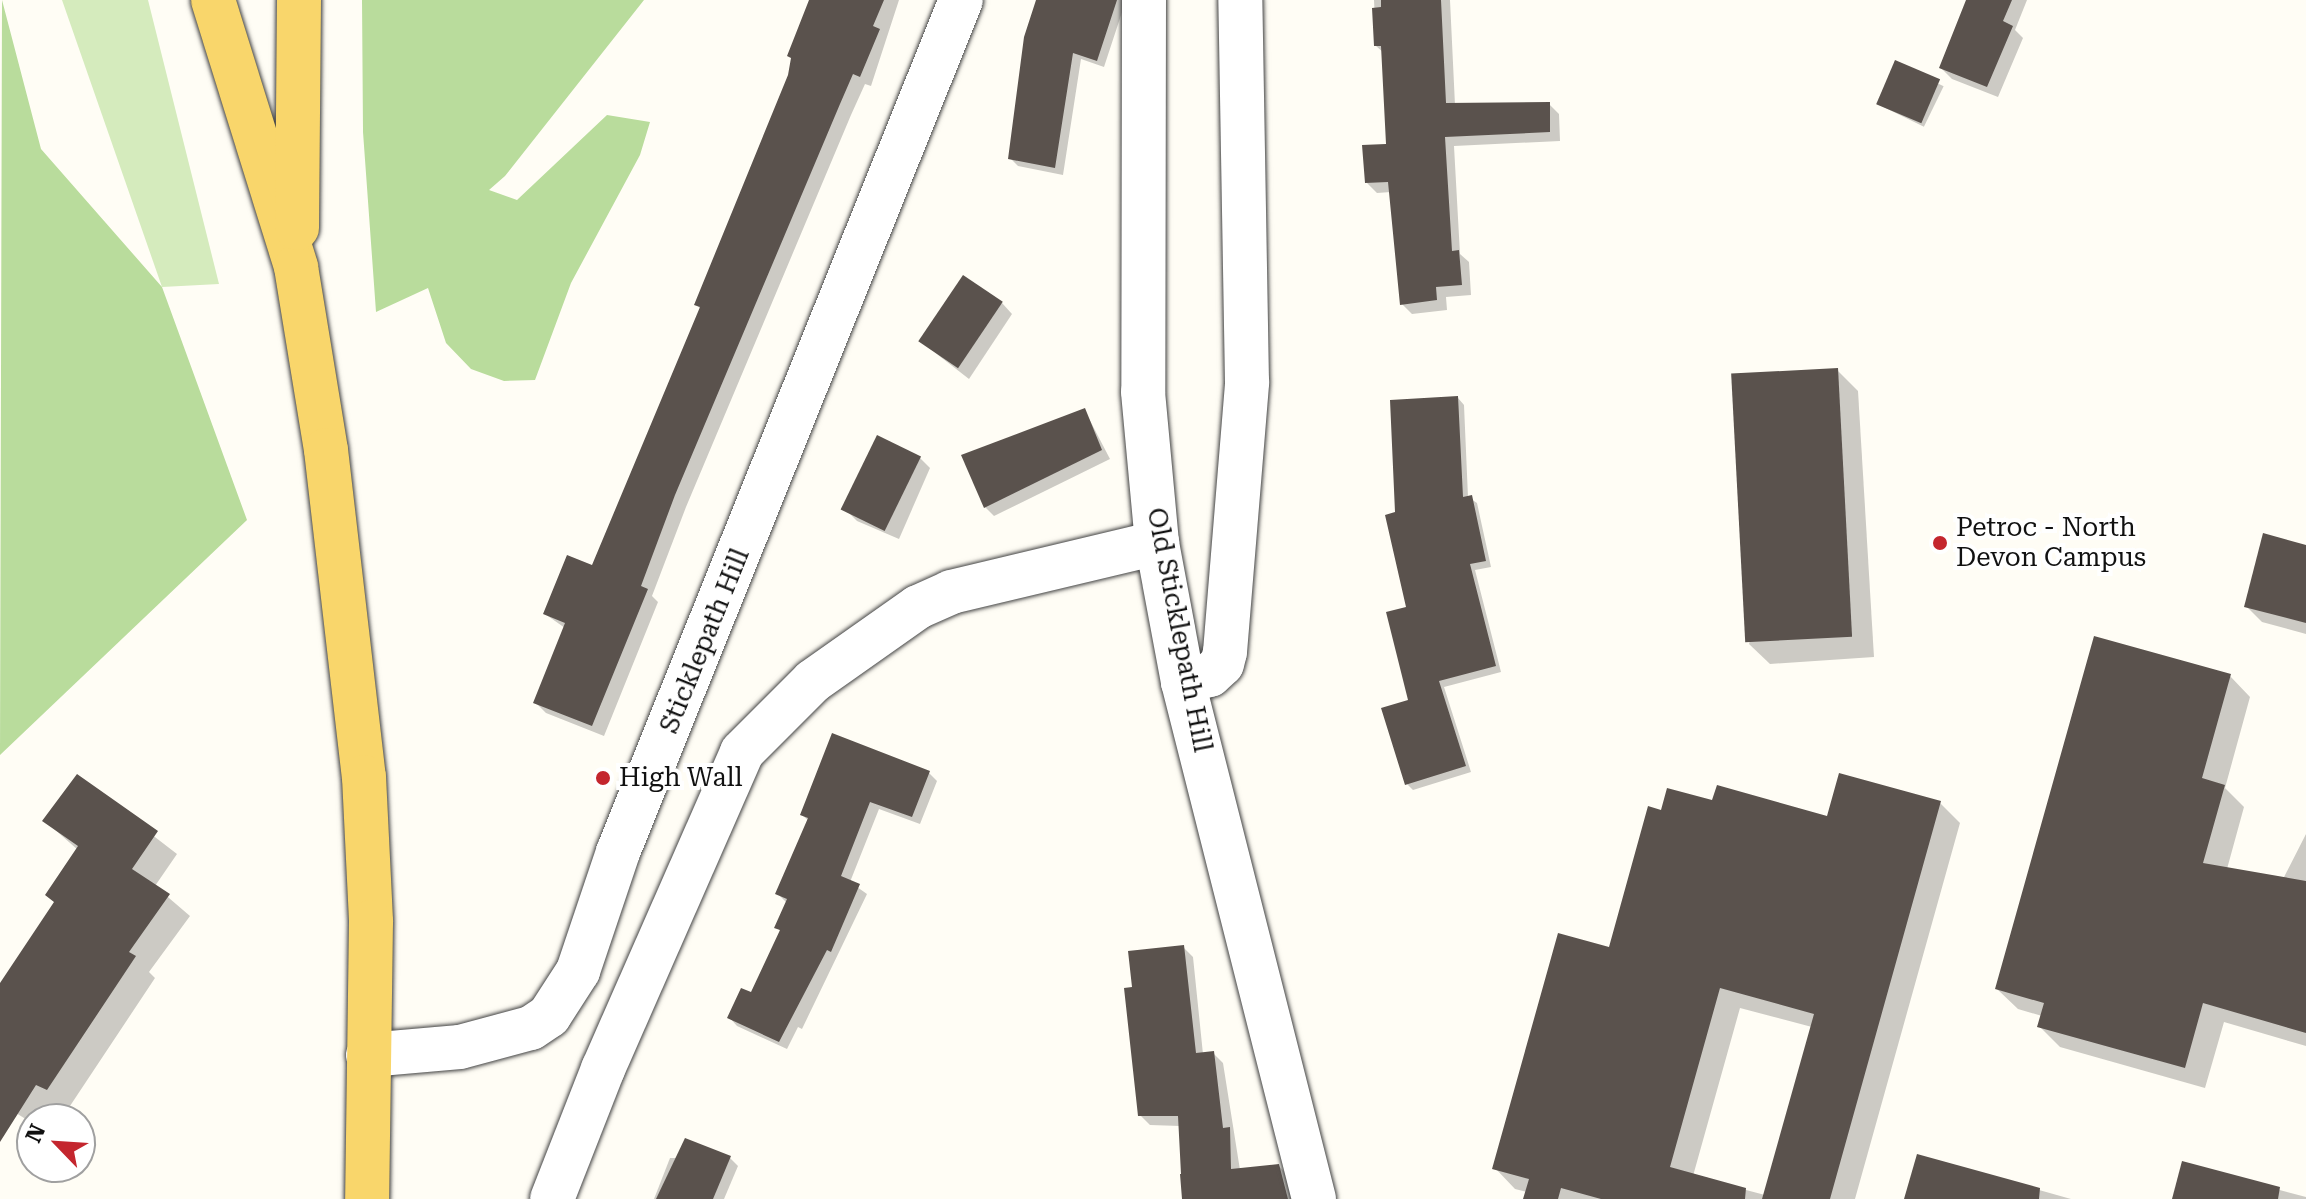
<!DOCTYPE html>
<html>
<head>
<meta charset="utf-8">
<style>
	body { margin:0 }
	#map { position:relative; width:2306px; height:1199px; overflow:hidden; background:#fffdf5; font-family:"Roboto Serif",serif }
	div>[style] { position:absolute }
	.green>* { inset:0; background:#d5ebbd }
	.forest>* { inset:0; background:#b9dc9c }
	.shadow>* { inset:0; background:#0003; transform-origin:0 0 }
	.building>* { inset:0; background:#5a524d; transform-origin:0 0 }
	.roads { filter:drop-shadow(0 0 2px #444) drop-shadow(0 0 2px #444) }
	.minor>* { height:44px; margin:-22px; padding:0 22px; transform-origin:22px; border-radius:22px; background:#fff }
	.primary>* { height:44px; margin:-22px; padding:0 22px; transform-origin:22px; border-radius:22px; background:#f9d66b }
	.dots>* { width:22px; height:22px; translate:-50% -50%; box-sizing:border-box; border:4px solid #fff; border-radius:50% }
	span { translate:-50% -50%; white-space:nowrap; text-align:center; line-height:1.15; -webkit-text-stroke:8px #fff; paint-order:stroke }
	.poi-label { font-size:26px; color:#111 }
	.left { translate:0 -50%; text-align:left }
	.street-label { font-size:26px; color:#111 }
	.north { position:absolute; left:16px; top:1103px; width:80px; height:80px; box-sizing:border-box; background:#fff; border:2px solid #a0a0a0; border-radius:50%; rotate:295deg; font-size:22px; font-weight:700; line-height:32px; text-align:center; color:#111 }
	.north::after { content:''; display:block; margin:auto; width:28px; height:36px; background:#c4262e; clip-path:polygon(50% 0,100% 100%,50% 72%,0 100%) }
</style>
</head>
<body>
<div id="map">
	<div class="green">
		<div style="clip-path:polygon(62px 0,148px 0,219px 284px,162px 287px)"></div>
	</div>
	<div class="forest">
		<div style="clip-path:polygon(2px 0,41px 149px,162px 287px,247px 520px,0 755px)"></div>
		<div style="clip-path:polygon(362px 0,644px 0,505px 176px,489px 190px,517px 200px,607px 115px,650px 122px,640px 155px,571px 283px,535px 380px,504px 381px,471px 369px,446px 343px,428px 288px,376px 312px,363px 132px)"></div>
	</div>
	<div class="shadow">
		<div style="clip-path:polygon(812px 0,899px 0,871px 86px,865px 84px,851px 115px,686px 507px,652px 596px,658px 602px,604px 736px,546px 713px,535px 702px,565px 628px,545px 614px,593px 568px,701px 309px,696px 305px,790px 76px)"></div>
		<div style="clip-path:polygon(1038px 0,1126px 0,1104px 67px,1081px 59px,1063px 175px,1018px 166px,1010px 158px)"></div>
		<div style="clip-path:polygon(1374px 0,1450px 0,1455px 105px,1549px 104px,1559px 114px,1560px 141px,1454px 146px,1460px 254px,1469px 262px,1471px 295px,1446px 297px,1447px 310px,1412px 314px,1402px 304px,1391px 192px,1377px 193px,1367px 183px,1388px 145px,1384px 53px,1376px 46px)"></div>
		<div style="clip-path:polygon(1969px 0,2027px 0,2015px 30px,2023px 38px,1998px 97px,1952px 79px,1941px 68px)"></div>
		<div style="left:1896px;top:63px;width:53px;height:45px;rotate:26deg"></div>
		<div style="clip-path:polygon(1002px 303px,1012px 314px,969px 379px,920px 341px)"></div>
		<div style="clip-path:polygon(1837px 370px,1858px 391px,1874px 657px,1770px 664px,1749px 644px)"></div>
		<div style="clip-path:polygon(1458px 398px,1464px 405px,1468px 497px,1477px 503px,1491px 567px,1475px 570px,1501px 672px,1444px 687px,1471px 772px,1413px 790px,1407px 784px,1409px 608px,1397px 514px)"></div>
		<div style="clip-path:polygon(1085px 411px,1110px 459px,994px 516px,985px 507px)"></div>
		<div style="clip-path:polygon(919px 457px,930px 468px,899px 539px,857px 521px,846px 510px)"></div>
		<div style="clip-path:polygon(2306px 547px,2306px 634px,2262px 622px,2246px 606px)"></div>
		<div style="clip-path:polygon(2230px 676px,2250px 697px,2225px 788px,2244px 807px,2227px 869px,2283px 879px,2306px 834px,2306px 1046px,2224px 1022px,2205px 1088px,2060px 1047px,2039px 1026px,2042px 1016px,2018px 1009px,1997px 989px)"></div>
		<div style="clip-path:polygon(929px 773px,937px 781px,920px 824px,879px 809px,850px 882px,867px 894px,802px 1029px,798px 1027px,787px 1049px,737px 1026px,729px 1017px,752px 995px,781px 932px,777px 927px,787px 903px,778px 894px,809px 821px,802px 815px)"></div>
		<div style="clip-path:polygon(77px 777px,177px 854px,155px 886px,190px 916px,149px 972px,155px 978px,68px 1109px,57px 1104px,48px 1119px,32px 1123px,0 1103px,0 987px,55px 903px,78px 850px,45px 821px)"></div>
		<div style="clip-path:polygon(evenodd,1713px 803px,1829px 818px,1940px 803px,1960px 823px,1855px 1199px,1526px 1199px,1527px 1192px,1515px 1189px,1495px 1168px,1610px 950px,1662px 812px,1713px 803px,1740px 1008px,1812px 1027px,1765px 1195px,1693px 1176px,1740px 1008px)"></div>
		<div style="clip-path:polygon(1183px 947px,1193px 957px,1203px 1054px,1213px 1053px,1223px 1063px,1240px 1170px,1279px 1166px,1288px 1176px,1295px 1199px,1188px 1199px,1180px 1126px,1150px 1125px,1140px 1115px,1134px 988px)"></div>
		<div style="clip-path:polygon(1918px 1156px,2071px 1199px,1906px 1199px)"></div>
		<div style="clip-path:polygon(670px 1158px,730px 1158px,738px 1166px,724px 1199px,654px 1199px)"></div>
		<div style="clip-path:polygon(2183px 1164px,2306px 1197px,2306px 1199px,2174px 1199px)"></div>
	</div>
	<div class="building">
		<div style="clip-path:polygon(809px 0,884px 0,873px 26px,880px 29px,860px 77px,853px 74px,840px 104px,675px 495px,641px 586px,648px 589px,592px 726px,533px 703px,565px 623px,543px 614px,567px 555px,592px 565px,700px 307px,694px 305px,788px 75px,791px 58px,787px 56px)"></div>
		<div style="clip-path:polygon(1036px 0,1117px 0,1097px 61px,1073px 53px,1055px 168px,1008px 159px,1024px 37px)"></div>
		<div style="clip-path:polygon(1381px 0,1441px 0,1446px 103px,1550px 102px,1550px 132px,1445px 137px,1452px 251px,1459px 250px,1462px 285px,1436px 287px,1437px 300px,1400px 305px,1388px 182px,1365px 183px,1362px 145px,1386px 144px,1381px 46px,1374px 46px,1372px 8px,1381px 7px)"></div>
		<div style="clip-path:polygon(1966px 0,2012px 0,2003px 21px,2013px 26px,1987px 87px,1939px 68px)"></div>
		<div style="left:1895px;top:60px;width:49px;height:48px;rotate:23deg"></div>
		<div style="left:963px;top:275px;width:48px;height:80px;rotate:34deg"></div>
		<div style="left:1838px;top:368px;width:269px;height:107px;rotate:87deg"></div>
		<div style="clip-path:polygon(1458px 396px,1463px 497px,1472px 495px,1486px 561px,1470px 564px,1496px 666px,1439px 681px,1466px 766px,1405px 785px,1381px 708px,1408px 700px,1386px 612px,1406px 607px,1385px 515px,1395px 512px,1390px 400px)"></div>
		<div style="clip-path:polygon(1085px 408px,1102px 450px,984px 508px,961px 455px)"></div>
		<div style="left:877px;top:435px;width:49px;height:83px;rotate:26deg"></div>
		<div style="clip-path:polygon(2263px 533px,2306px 545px,2306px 623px,2244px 607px)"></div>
		<div style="clip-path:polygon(2094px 636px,2231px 674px,2202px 778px,2225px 785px,2203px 863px,2306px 881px,2306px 1033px,2203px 1003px,2185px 1068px,2037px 1027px,2044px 1003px,1995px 989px)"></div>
		<div style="clip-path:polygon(832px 733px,930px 771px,912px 817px,870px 802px,841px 876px,860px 884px,831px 952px,827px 950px,779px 1042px,727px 1018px,741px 988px,751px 992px,780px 930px,774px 928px,787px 899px,775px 894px,808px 818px,800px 815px)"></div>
		<div style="clip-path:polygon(1839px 773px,1941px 801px,1830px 1199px,1762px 1199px,1814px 1014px,1720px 988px,1670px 1167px,1746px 1188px,1745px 1199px,1601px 1199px,1561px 1188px,1558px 1199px,1523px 1199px,1529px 1179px,1492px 1169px,1558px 933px,1609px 947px,1648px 806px,1661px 810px,1667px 788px,1712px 800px,1717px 785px,1827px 816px)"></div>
		<div style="clip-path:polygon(77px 774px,158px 831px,132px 869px,170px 894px,129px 952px,136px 956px,47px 1090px,36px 1085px,0 1142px,0 983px,54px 902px,45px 895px,78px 846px,42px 821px)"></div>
		<div style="clip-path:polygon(1184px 945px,1196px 1053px,1214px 1051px,1223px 1128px,1230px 1127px,1231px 1169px,1279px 1164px,1288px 1199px,1182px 1199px,1180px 1174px,1192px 1173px,1181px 1174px,1178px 1116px,1138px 1116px,1124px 988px,1132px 987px,1128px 951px)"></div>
		<div style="clip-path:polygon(685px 1138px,731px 1156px,713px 1199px,656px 1199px)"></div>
		<div style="clip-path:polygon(1917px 1154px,2040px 1188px,2039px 1199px,1904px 1199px)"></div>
		<div style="clip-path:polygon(2182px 1161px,2280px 1187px,2278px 1199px,2172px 1199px)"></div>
	</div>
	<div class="roads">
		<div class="minor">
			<div style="left:1144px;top:0;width:392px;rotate:90.1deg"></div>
			<div style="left:1143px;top:392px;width:152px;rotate:84.7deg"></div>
			<div style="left:1157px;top:543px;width:141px;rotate:79.4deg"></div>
			<div style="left:1183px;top:682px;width:533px;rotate:75.78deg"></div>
			<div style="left:1183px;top:682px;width:28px;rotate:-15deg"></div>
			<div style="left:1210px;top:675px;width:16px;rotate:-43deg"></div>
			<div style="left:1222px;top:664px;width:12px;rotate:-76deg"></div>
			<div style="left:1225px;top:652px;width:271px;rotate:-85.3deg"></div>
			<div style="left:1247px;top:382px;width:382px;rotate:-91deg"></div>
			<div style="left:368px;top:1055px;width:92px;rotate:-5deg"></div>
			<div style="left:460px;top:1047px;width:73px;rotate:-15deg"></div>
			<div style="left:531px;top:1028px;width:22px;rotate:-34deg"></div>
			<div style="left:549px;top:1016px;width:54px;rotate:-57.2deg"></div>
			<div style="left:578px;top:971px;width:126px;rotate:-71.4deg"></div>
			<div style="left:618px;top:852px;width:918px;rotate:-68.07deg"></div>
			<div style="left:552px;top:1199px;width:140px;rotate:-68.6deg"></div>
			<div style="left:603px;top:1069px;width:346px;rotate:-66.3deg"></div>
			<div style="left:742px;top:752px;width:100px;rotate:-45deg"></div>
			<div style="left:813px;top:681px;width:128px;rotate:-35.2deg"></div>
			<div style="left:918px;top:607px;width:36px;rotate:-24deg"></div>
			<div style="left:951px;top:592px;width:212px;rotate:-13.4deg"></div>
		</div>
		<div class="primary">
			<div style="left:213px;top:0;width:280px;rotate:72.7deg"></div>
			<div style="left:296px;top:267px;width:185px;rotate:80.7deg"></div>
			<div style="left:326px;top:450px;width:329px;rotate:83.4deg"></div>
			<div style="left:364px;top:777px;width:145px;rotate:87.2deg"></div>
			<div style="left:371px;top:922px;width:277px;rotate:90.8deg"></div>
			<div style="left:297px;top:228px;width:228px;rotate:-89.5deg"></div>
		</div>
	</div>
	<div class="dots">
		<div style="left:1940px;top:543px;background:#c4262e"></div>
		<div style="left:603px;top:778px;background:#c4262e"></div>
	</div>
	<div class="poi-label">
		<span class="left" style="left:1956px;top:543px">Petroc - North<br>Devon Campus</span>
		<span class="left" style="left:619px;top:778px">High Wall</span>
	</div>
	<div class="street-label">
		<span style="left:1179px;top:630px;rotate:79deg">Old Sticklepath Hill</span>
		<span style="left:705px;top:641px;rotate:-68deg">Sticklepath Hill</span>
	</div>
	<div class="north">N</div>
</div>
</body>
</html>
